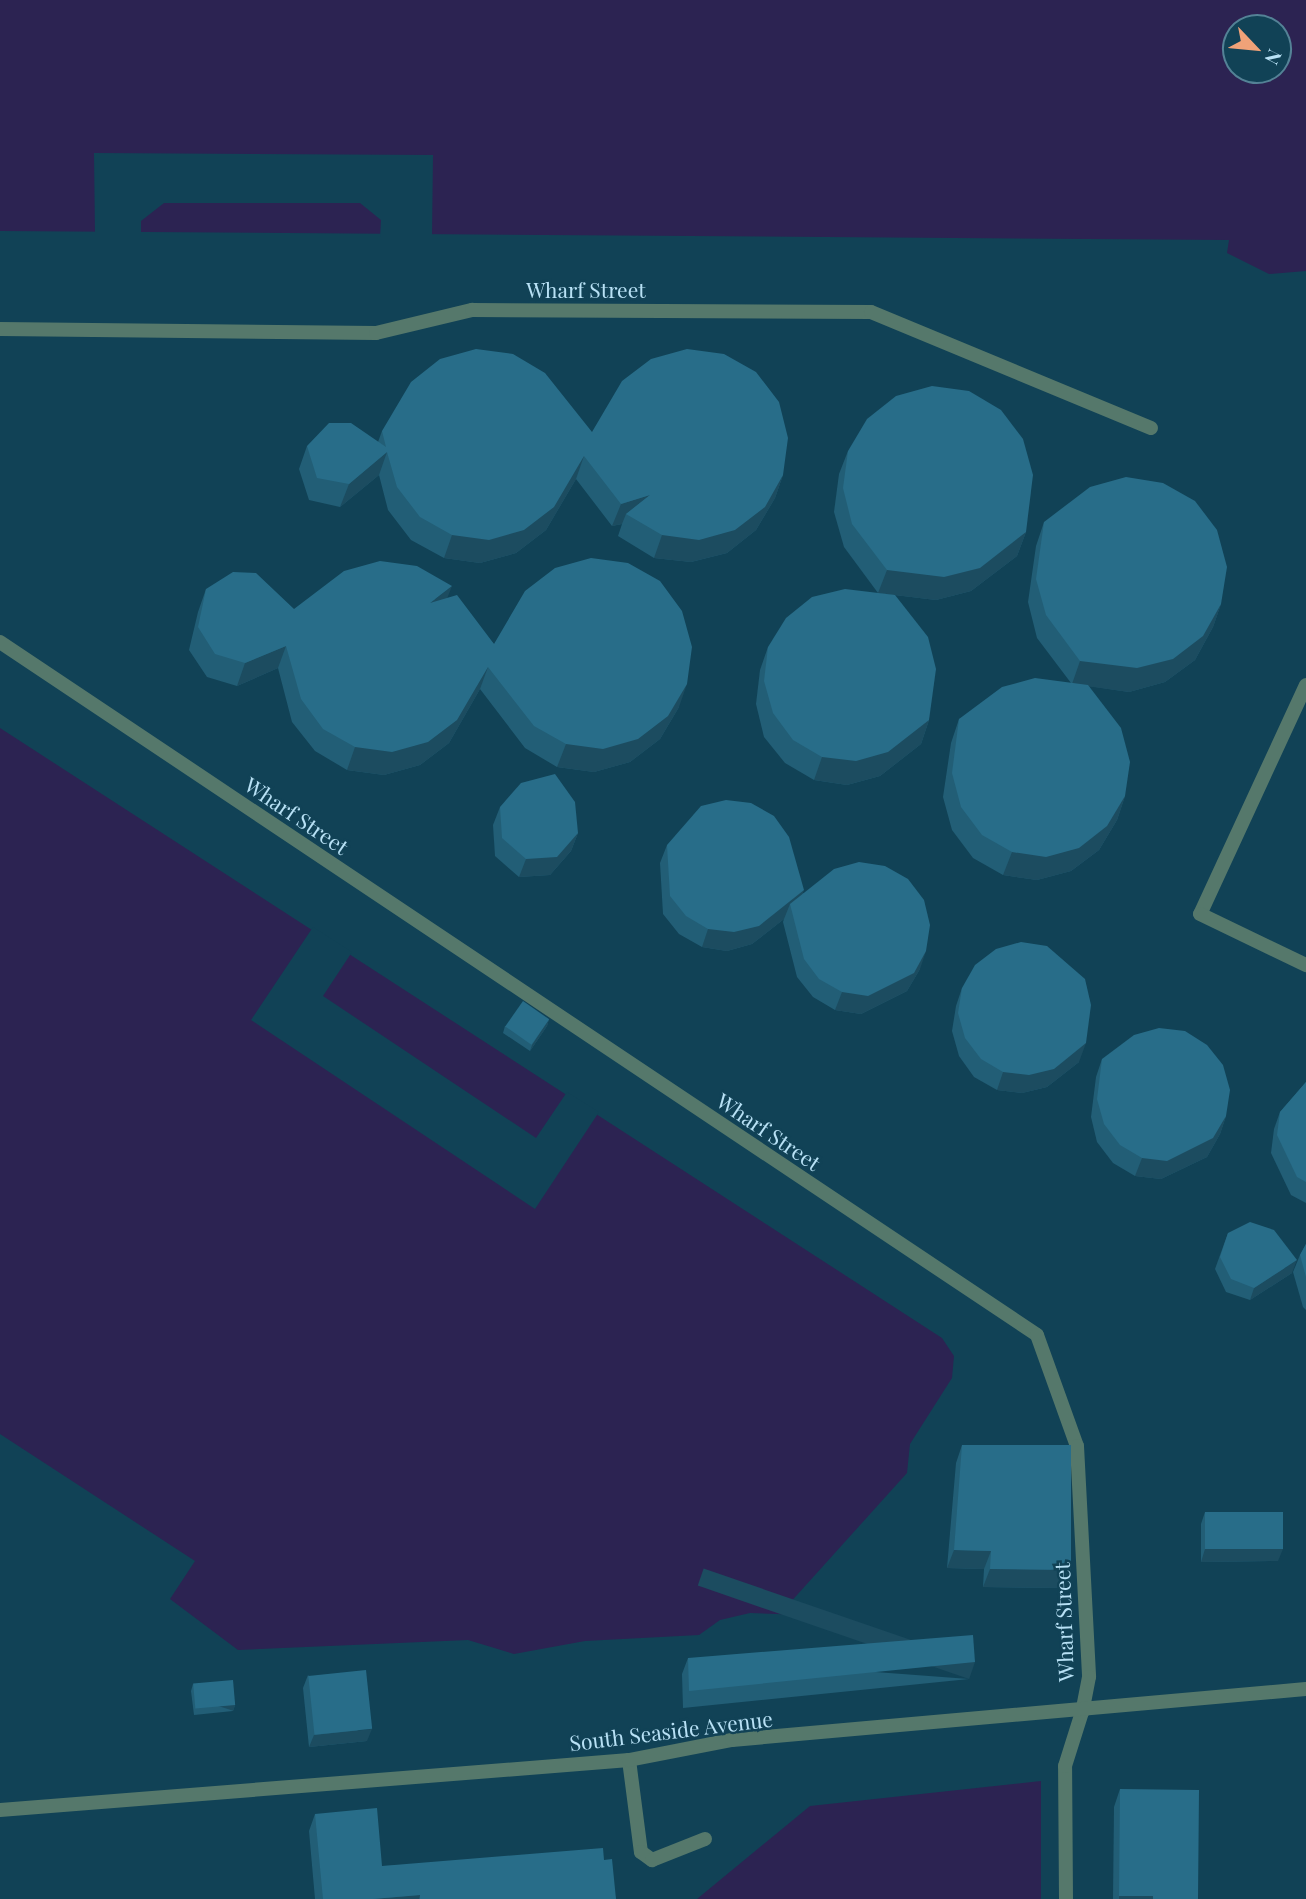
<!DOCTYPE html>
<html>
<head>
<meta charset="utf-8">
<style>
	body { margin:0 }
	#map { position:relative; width:1306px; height:1899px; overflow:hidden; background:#114256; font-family:"Playfair Display",serif }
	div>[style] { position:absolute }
	.water>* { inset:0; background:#2c2352 }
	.pier>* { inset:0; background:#114256 }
	.service>* { height:14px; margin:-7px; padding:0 7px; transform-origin:7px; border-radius:7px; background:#55786b }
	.minor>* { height:14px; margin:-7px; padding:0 7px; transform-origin:7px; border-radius:7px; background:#55786b }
	.tertiary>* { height:14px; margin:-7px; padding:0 7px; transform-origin:7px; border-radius:7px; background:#55786b }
	.wall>* { inset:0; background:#225e76 }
	.shaded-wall>* { inset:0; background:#1c4c60; transform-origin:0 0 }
	.building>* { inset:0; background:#286d89; transform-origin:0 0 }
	span { translate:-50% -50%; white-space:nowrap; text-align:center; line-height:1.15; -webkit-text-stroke:5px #114256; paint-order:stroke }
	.street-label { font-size:21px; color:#b8e1f5 }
	.north { position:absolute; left:1222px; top:14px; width:70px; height:70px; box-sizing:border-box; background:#114256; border:2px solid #548296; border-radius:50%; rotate:116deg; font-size:19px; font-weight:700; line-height:28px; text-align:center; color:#b8e1f5 }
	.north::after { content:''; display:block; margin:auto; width:24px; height:32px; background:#f0a278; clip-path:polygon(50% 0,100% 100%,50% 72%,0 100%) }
</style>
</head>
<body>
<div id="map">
	<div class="water">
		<div style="clip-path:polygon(evenodd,0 0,1306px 0,1306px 271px,1269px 274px,1227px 253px,1229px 240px,0 231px,0 0,1236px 28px,1278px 28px,1278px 70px,1236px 70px,1236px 28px)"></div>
		<div style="clip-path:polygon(0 728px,942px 1338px,954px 1356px,952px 1378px,910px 1444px,907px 1473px,788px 1605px,804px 1615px,750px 1613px,720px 1620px,699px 1635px,585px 1641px,514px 1654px,468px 1640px,238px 1650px,170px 1599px,195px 1561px,0 1434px)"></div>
		<div style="clip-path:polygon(1041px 1781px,1041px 1899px,697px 1899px,810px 1806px)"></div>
	</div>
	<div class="pier">
		<div style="clip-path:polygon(94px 153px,433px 155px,432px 237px,380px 237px,381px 220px,360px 203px,164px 203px,141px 221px,141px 235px,95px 235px)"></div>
		<div style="clip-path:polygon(313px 927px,352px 952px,323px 996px,536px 1138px,567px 1092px,599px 1112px,535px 1209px,251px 1020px)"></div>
	</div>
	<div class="service">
		<div style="left:0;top:329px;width:376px;rotate:0.6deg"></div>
		<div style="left:376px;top:333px;width:99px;rotate:-13.5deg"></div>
		<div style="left:472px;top:310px;width:399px;rotate:0.3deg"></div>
		<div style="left:871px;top:312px;width:303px;rotate:22.5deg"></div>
		<div style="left:0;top:642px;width:1247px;rotate:33.75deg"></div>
		<div style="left:1037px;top:1335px;width:118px;rotate:70.2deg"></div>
		<div style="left:1077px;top:1446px;width:231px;rotate:87deg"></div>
		<div style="left:1089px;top:1677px;width:36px;rotate:101deg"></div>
		<div style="left:1306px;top:685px;width:252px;rotate:114.8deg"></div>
		<div style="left:1200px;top:914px;width:118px;rotate:25.7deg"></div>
		<div style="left:629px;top:1760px;width:93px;rotate:82.6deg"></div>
		<div style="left:641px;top:1852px;width:14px;rotate:36deg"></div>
		<div style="left:652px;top:1860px;width:57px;rotate:-21.6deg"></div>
	</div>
	<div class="minor">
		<div style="left:1066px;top:1899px;width:133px;rotate:-90.4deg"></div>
		<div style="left:1065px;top:1766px;width:57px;rotate:-72.5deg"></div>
	</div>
	<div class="tertiary">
		<div style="left:0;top:1810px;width:631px;rotate:-4.54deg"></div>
		<div style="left:629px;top:1760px;width:105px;rotate:-11deg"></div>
		<div style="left:732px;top:1740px;width:576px;rotate:-5.08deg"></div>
	</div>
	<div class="wall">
		<div style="clip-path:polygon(382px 431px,592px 432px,783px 475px,775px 498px,756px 530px,727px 553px,691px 562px,654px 558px,618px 536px,622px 524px,612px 526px,576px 479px,546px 530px,516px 553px,480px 563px,444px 558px,411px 540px,388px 510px,379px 475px,340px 507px,309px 500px,299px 469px,307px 446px,378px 442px)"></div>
		<div style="clip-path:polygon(848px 451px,1026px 532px,1017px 556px,971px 591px,936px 600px,878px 593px,844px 547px,834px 512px,839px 474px)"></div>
		<div style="clip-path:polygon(1044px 522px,1221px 604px,1213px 627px,1195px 660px,1165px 682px,1129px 692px,1089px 686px,1125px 796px,1117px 820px,1099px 850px,1071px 871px,1037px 880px,1003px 875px,973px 858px,952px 830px,943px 797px,951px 743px,959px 719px,1071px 683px,1037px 638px,1028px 602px,1036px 546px)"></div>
		<div style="clip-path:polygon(206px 589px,294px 609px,447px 598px,494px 644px,679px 707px,660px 739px,630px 762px,594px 772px,557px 767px,525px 748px,480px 689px,449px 743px,420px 765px,384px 775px,347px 770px,315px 751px,292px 722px,278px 668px,237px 686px,207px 677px,189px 650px,198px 612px)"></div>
		<div style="clip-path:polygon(768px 647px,929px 720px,921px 744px,880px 776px,847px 785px,814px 780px,785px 763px,764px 737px,756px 704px,760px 670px)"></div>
		<div style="clip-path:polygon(500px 807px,578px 833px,571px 851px,550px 875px,519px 877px,495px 856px,493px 825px)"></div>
		<div style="clip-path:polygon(667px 845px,803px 893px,920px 969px,907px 991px,861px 1014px,835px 1010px,813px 997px,797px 977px,783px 922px,784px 919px,752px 944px,727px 951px,702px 947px,679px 934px,663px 914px,660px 863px)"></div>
		<div style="clip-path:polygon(962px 988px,1079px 1062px,1047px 1087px,1022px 1093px,997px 1090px,974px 1077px,959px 1056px,952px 1031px,956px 1006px)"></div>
		<div style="clip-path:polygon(549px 1019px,547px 1026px,530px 1051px,503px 1033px,505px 1026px)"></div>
		<div style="clip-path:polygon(1102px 1059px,1226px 1116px,1220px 1134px,1207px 1157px,1161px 1179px,1135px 1176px,1113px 1163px,1097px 1142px,1091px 1117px,1096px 1077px)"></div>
		<div style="clip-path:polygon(1306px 1082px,1306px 1203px,1291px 1195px,1271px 1153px,1274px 1129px,1280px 1112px)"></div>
		<div style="clip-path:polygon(1228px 1233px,1292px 1273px,1250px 1300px,1226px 1292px,1215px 1269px)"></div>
		<div style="clip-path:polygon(1306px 1244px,1306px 1310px,1303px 1307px,1293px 1272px,1300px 1255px)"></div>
		<div style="clip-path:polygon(962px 1445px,1065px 1588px,983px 1587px,984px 1569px,947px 1568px,956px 1463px)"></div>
		<div style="clip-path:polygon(1205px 1512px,1278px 1561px,1201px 1562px,1201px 1524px)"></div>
		<div style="clip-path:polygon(688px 1658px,969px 1679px,683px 1708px,682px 1674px)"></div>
		<div style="clip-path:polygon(308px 1675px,367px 1741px,309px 1747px,303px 1688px)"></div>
		<div style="clip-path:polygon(193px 1684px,235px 1705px,233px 1711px,194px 1715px,191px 1691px)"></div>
		<div style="clip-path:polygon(1120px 1789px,1198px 1899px,1113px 1899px,1114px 1807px)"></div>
		<div style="clip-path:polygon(315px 1814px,382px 1866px,604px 1860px,616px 1899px,315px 1899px,309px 1831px)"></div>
	</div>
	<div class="shaded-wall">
		<div style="clip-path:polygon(387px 452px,379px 475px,340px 507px,349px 484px)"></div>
		<div style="clip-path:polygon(584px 456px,576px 479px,546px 530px,516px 553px,480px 563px,444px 558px,452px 535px)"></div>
		<div style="clip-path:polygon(783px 475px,775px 498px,756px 530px,727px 553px,691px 562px,654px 558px,662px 535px)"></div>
		<div style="clip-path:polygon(650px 495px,626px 514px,622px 524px,612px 526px,621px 504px)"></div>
		<div style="clip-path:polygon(1026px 532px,1017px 556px,971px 591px,936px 600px,878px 593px,887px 570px)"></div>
		<div style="clip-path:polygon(452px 586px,443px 609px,430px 603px)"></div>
		<div style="clip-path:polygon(1221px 604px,1213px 627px,1195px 660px,1165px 682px,1129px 692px,1072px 684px,1080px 661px)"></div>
		<div style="clip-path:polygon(286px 646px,278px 668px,237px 686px,245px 663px)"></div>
		<div style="clip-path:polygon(488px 667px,480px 689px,449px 743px,420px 765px,384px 775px,347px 770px,355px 747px)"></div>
		<div style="clip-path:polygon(687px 684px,679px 707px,660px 739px,630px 762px,594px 772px,557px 767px,566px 744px)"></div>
		<div style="clip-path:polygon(929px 720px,921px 744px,880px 776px,847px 785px,814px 780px,822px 757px)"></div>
		<div style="clip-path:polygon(1125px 796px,1117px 820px,1099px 850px,1071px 871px,1037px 880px,1003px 875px,1012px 852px)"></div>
		<div style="clip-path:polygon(578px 833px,571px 851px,550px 875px,519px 877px,526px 859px)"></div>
		<div style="clip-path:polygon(804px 890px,798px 908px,790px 904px,784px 919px,752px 944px,727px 951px,702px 947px,708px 929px)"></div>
		<div style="clip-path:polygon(926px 951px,920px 969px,907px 991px,861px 1014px,835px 1010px,842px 992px)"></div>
		<div style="clip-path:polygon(549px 1019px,547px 1026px,530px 1051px,532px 1045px)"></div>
		<div style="clip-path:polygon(1086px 1043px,1079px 1062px,1047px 1087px,1022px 1093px,997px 1090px,1003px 1072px)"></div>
		<div style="clip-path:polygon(1226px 1116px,1220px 1134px,1207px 1157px,1161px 1179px,1135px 1176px,1142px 1158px)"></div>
		<div style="clip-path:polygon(1297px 1260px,1292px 1273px,1250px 1300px,1254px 1288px)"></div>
		<div style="clip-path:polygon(1205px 1549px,1283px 1549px,1278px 1561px,1201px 1562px)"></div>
		<div style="clip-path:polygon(954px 1550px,991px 1551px,984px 1569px,947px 1568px)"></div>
		<div style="clip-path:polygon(990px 1569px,1071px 1570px,1065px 1588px,983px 1587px)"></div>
		<div style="left:975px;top:1662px;width:18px;height:287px;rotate:109deg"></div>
		<div style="left:235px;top:1705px;width:6px;height:39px;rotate:108deg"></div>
		<div style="clip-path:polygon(372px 1729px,367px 1741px,309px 1747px,314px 1735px)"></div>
		<div style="clip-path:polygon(420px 1895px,419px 1899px,373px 1899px)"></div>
		<div style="left:1119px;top:1896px;width:34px;height:3px"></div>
	</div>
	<div class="building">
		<div style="clip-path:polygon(476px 349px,513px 354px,545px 373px,592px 432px,622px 381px,651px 359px,687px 349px,724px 354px,756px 372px,779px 402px,788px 438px,783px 475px,765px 507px,735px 530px,699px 540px,662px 535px,626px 514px,650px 495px,621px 504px,584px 456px,554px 507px,524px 530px,489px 540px,452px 535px,420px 517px,397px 487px,387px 452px,349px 484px,317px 478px,307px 446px,329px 423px,351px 423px,386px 447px,382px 431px,411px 382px,440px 359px)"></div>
		<div style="clip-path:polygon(932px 386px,969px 391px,1001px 410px,1023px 439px,1033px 475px,1026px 532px,980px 568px,944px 577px,887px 570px,852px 524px,843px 488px,848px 451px,867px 419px,896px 396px)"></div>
		<div style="clip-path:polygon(1126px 477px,1163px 483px,1195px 501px,1217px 530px,1227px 567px,1221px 604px,1203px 636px,1173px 659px,1137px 668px,1080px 661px,1046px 615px,1036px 579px,1044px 522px,1090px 487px)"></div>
		<div style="clip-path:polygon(591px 558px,628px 563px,660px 581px,682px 611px,692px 647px,687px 684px,668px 716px,638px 739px,603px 749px,566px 744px,534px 726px,488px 667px,457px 720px,428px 742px,392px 752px,355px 747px,323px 729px,301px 699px,286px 646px,245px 663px,215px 654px,198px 627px,206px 589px,233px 572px,256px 573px,294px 609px,344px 571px,380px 561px,417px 566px,452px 586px,430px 603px,457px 595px,494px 644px,525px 591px,555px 568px)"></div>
		<div style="clip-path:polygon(845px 589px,895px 595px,928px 637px,936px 669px,929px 720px,888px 752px,856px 761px,822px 757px,793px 740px,773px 713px,764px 681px,768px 647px,786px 618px,812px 597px)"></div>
		<div style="clip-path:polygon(1035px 678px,1088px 685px,1121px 728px,1130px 762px,1125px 796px,1107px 826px,1079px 848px,1046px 857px,1012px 852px,982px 835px,961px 807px,952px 773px,959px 719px,1002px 687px)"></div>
		<div style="clip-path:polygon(555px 774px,575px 802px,578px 833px,557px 857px,526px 859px,502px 838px,500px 807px,521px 783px)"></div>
		<div style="clip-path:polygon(726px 800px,751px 803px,774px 816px,789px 837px,804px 890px,759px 926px,734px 932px,708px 929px,686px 916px,670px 896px,667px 845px,701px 806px)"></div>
		<div style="clip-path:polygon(859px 862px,885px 866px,908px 879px,924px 900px,930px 925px,926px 951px,914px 973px,868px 996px,842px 992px,819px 979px,804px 959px,790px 904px,834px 869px)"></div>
		<div style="clip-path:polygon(1021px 942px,1047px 946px,1085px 979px,1091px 1005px,1086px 1043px,1054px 1069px,1029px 1075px,1003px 1072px,981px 1059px,965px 1038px,958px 1013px,962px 988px,975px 965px,996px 949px)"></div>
		<div style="left:523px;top:1001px;width:32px;height:31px;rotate:35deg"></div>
		<div style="clip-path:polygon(1159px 1028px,1185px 1031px,1207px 1045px,1223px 1065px,1230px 1090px,1226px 1116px,1213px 1138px,1167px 1161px,1142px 1158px,1120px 1145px,1104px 1124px,1097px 1099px,1102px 1059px,1134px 1035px)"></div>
		<div style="clip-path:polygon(1306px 1082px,1306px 1182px,1297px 1177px,1277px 1135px,1280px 1112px)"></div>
		<div style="clip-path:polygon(1250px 1222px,1274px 1230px,1297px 1260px,1254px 1288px,1231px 1279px,1220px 1257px,1228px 1233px)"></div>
		<div style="clip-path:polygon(1306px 1244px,1306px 1277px,1300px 1255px)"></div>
		<div style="clip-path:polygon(962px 1445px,1071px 1445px,1071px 1570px,990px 1569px,991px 1551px,954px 1550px)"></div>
		<div style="left:1205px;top:1512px;width:78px;height:37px"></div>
		<div style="clip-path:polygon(973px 1635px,975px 1662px,689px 1691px,688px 1658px)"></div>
		<div style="left:366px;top:1670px;width:59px;height:58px;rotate:84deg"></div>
		<div style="left:233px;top:1680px;width:25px;height:40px;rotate:85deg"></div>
		<div style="clip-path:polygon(1120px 1789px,1199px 1790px,1198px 1899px,1153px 1899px,1153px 1896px,1119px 1896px)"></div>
		<div style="clip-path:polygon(377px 1808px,382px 1866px,603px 1848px,604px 1860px,612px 1859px,616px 1899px,420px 1899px,420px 1895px,373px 1899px,323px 1899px,315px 1814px)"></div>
	</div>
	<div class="street-label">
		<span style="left:586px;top:289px">Wharf Street</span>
		<span style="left:297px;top:815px;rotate:34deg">Wharf Street</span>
		<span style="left:769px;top:1131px;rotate:34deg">Wharf Street</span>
		<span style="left:1063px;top:1622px;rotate:-92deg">Wharf Street</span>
		<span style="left:671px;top:1730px;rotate:-7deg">South Seaside Avenue</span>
	</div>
	<div class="north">N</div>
</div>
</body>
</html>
